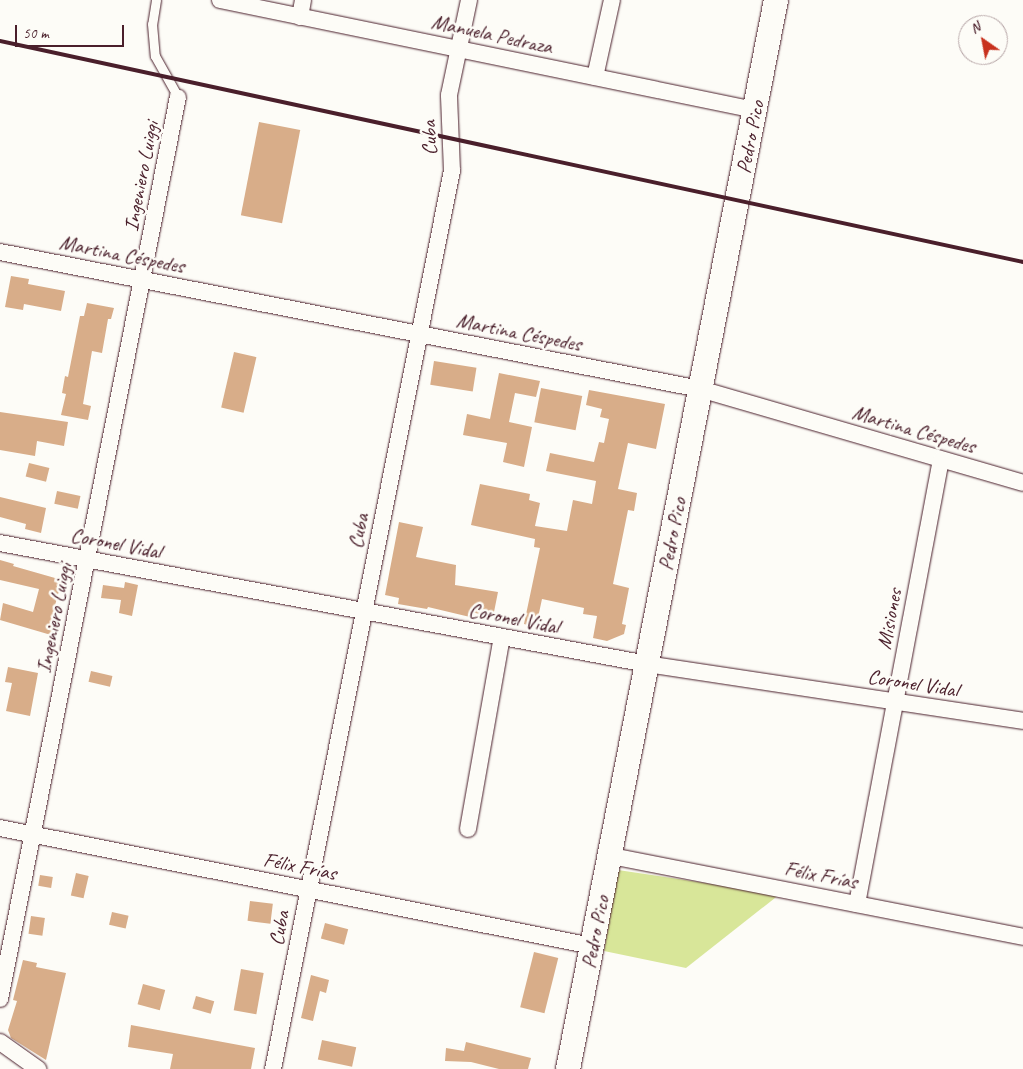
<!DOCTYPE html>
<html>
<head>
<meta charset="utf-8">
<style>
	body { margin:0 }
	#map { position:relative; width:1023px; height:1069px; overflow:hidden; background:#fdfcf7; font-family:Caveat,sans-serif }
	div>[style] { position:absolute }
	.green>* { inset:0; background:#d8e699 }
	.building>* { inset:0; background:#d8ad89; transform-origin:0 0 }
	.roads { filter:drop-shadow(0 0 1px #4a1f2b) drop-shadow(0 0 1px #4a1f2b) }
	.lane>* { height:9px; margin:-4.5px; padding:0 4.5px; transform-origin:4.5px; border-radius:4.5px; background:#fdfcf7 }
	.street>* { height:16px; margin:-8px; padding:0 8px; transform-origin:8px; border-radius:8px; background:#fdfcf7 }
	.secondary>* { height:24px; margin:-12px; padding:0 12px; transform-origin:12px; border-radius:12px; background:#fdfcf7 }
	.rail>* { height:4px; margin:-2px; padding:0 2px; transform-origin:2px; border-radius:2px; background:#4a1f2b }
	span { translate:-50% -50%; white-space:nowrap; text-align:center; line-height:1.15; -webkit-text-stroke:5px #fdfcf7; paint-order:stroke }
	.street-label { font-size:21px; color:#4a1f2b }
	.north { position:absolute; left:958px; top:15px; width:50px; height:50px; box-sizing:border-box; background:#fdfcf7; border:1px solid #b5a4a5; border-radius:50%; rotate:327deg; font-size:14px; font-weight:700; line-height:20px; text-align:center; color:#4a1f2b }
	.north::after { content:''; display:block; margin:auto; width:18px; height:22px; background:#c8321e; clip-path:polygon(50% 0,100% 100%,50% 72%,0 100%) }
	.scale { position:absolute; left:15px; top:25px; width:109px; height:22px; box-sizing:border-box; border:2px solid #4a1f2b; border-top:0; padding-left:6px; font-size:15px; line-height:18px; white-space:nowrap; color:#4a1f2b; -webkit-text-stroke:4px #fdfcf7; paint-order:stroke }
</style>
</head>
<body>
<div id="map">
	<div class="green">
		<div style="clip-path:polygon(618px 870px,780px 894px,686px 968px,604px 951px)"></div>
	</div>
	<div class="building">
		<div style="left:259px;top:122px;width:42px;height:95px;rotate:11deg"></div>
		<div style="clip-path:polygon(11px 276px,29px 279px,28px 284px,65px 291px,61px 311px,24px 304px,23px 310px,5px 307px)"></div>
		<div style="clip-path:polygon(87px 303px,114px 308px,111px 319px,108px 319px,102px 353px,92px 351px,83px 404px,91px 406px,88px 420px,61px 415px,66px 394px,62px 393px,65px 376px,68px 377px,80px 316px,84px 316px)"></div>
		<div style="left:234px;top:352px;width:23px;height:57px;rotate:13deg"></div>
		<div style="left:434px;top:361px;width:43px;height:24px;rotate:9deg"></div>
		<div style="clip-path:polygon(499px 373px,540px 381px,536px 397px,515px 393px,509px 422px,532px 427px,524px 467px,503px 462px,507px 443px,463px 435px,467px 414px,490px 419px)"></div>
		<div style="left:541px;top:388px;width:42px;height:35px;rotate:11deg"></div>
		<div style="clip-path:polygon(589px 390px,665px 404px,656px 449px,628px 443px,618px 489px,637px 493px,634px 511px,628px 510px,613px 584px,629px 588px,622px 624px,626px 625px,624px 634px,607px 641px,593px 638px,597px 616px,583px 614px,584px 608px,542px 599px,536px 627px,524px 624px,540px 548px,534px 547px,535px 539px,471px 525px,480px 484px,530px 494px,529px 500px,540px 503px,535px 526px,567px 531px,573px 500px,592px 504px,596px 481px,546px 471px,550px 453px,594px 462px,599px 442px,604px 443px,609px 419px,600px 417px,602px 409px,586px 405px)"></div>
		<div style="clip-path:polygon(0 412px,68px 422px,64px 446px,37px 441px,35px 456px,0 450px)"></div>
		<div style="left:29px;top:463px;width:21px;height:14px;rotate:14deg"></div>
		<div style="left:57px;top:491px;width:24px;height:13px;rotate:12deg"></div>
		<div style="clip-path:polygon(0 497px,46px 508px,41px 533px,25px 529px,26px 524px,0 517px)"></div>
		<div style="clip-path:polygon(399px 522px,423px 527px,416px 557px,456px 565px,455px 585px,498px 592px,493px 617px,471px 612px,470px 617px,428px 607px,427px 609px,398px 604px,399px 598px,385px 595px)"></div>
		<div style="clip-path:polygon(0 560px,14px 564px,13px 566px,62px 580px,54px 609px,57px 610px,51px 635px,0 620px,3px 603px,33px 612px,39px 589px,0 580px)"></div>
		<div style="clip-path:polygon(125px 582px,138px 585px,132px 616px,119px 613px,121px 600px,101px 598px,103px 585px,124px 588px)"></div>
		<div style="clip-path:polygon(8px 667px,38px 673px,30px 716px,6px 711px,12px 683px,5px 682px)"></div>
		<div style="left:91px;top:671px;width:22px;height:11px;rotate:13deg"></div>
		<div style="left:76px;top:873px;width:13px;height:23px;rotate:13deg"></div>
		<div style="left:40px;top:875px;width:13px;height:11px;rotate:9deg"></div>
		<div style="left:250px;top:901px;width:23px;height:20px;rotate:7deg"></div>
		<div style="left:112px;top:912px;width:17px;height:13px;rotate:13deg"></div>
		<div style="left:31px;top:916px;width:14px;height:18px;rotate:8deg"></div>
		<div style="left:325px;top:923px;width:24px;height:16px;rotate:15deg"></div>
		<div style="left:534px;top:952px;width:25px;height:57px;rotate:14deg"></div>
		<div style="clip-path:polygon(23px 960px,37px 963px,36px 967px,66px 973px,46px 1060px,11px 1038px,8px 1030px,17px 1001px,13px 1000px)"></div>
		<div style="left:241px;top:969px;width:23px;height:42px;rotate:10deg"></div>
		<div style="clip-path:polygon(311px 975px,329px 980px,326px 993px,320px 991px,313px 1021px,301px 1018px)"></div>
		<div style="left:143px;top:984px;width:23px;height:21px;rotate:15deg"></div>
		<div style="left:196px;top:996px;width:19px;height:13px;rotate:16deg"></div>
		<div style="clip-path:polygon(131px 1025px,255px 1048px,251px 1069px,170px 1069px,173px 1054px,128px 1047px)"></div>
		<div style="left:322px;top:1040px;width:35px;height:20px;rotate:12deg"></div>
		<div style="clip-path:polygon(466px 1042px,531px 1058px,528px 1069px,499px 1069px,471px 1062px,445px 1061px,446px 1048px,464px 1051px)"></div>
	</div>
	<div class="roads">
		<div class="lane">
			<div style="left:156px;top:0;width:24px;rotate:99deg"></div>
			<div style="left:152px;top:24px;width:32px;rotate:85deg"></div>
			<div style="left:155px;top:56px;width:47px;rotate:60.7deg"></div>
		</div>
		<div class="street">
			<div style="left:220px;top:0;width:546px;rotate:11.62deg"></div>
			<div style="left:300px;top:17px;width:17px;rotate:-80deg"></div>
			<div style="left:595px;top:77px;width:79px;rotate:-77.6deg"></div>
			<div style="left:0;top:252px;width:713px;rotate:11.07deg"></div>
			<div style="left:700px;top:389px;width:336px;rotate:16.2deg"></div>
			<div style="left:0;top:543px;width:658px;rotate:10.59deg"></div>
			<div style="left:647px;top:664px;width:380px;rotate:8.6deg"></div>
			<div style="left:0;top:828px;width:604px;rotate:11.27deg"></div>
			<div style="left:468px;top:829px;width:195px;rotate:-80deg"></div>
			<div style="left:611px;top:856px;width:420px;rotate:11.1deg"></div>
			<div style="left:857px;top:904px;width:452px;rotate:-79.3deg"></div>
			<div style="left:0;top:999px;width:919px;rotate:-78.84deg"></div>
			<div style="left:0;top:1042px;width:47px;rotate:35.4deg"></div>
			<div style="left:273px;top:1069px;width:916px;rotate:-78.73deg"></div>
			<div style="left:452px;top:171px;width:76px;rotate:-92.3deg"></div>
			<div style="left:449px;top:95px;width:97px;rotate:-78.1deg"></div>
		</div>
		<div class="secondary">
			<div style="left:568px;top:1069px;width:1089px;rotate:-78.99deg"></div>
		</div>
	</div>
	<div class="rail">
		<div style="left:0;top:41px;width:1047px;rotate:12.19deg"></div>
	</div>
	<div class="street-label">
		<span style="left:492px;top:34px;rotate:12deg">Manuela Pedraza</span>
		<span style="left:750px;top:137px;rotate:-79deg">Pedro Pico</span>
		<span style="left:429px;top:138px;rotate:-92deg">Cuba</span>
		<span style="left:141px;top:176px;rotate:-79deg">Ingeniero Luiggi</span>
		<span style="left:122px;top:254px;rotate:11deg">Martina Céspedes</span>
		<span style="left:519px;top:332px;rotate:11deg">Martina Céspedes</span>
		<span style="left:914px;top:429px;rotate:16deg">Martina Céspedes</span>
		<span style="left:358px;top:531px;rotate:-79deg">Cuba</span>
		<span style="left:672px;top:534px;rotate:-79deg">Pedro Pico</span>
		<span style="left:116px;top:543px;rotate:11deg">Coronel Vidal</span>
		<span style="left:54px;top:618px;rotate:-79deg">Ingeniero Luiggi</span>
		<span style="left:514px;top:618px;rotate:11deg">Coronel Vidal</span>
		<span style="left:889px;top:619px;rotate:-79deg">Misiones</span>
		<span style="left:913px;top:683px;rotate:9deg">Coronel Vidal</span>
		<span style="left:300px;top:866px;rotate:11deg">Félix Frías</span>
		<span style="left:821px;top:875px;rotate:11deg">Félix Frías</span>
		<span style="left:279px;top:928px;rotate:-79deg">Cuba</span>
		<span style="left:595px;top:932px;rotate:-79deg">Pedro Pico</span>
	</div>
	<div class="north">N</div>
	<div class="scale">50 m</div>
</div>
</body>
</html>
